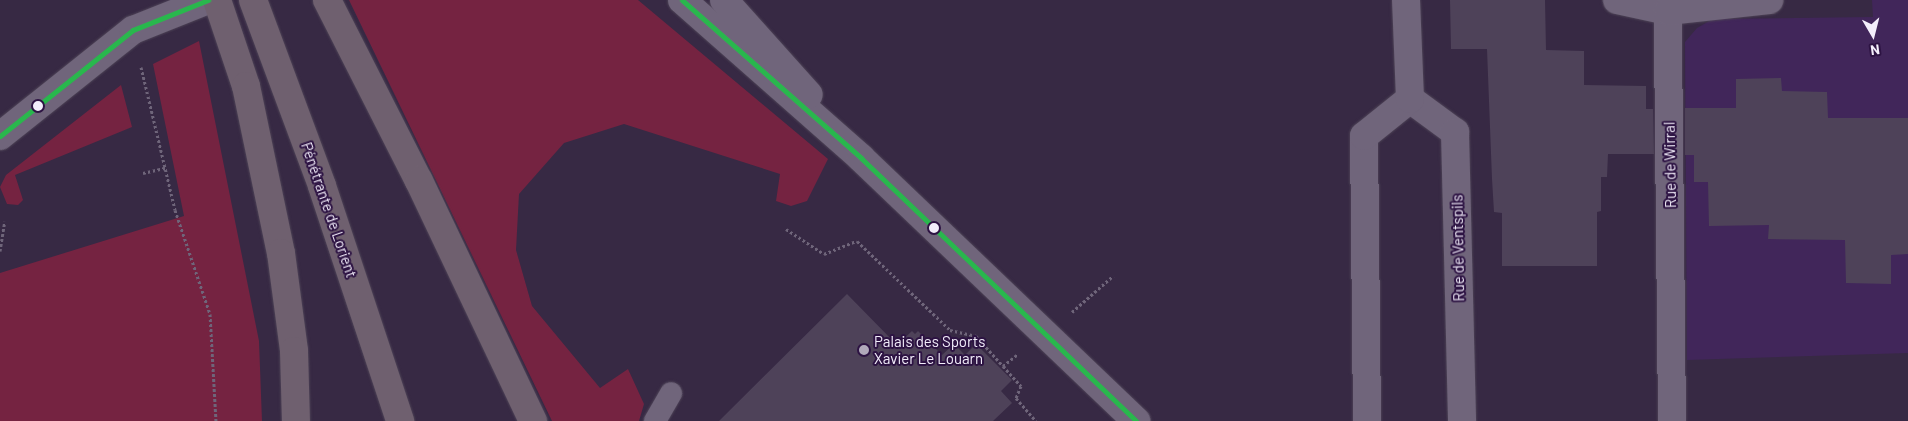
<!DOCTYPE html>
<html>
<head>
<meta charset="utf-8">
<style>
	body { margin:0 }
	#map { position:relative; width:1908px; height:421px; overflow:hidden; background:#372944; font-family:Barlow,sans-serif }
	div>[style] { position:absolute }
	.built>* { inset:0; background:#41265a }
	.green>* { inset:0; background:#752341 }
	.building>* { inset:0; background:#4e4259 }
	.path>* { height:3px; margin-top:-1.5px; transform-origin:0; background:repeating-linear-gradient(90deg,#6f657a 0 2.5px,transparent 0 5px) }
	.roads { filter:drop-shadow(0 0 1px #4d4356) drop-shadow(0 0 1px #4d4356) }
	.lane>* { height:22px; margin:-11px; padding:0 11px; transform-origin:11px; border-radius:11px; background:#70657b }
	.street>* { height:28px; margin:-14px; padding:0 14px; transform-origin:14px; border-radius:14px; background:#70657b }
	.secondary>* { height:28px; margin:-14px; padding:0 14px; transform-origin:14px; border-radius:14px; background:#70657b }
	.primary>* { height:28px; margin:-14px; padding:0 14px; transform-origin:14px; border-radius:14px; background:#6f606f }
	.bus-1>* { height:5px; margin:-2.5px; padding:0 2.5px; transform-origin:2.5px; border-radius:2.5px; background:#29b74d }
	.dots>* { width:14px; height:14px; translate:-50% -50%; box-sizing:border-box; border:2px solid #2d1343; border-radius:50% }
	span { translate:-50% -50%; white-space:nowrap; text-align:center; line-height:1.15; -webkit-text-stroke:4px #2d1343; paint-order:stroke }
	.street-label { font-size:15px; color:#f3eefb }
	.poi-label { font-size:15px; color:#f3eefb }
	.left { translate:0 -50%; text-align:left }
	.north { position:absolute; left:1848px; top:10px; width:50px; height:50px; -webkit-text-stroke:4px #2d1343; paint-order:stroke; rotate:172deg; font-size:14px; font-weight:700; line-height:20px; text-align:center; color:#f3eefb }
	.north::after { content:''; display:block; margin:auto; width:18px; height:22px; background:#f3eefb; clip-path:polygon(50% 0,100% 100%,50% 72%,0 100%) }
</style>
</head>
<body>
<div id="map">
	<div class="built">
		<div style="clip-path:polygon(1872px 0,1908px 0,1908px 353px,1687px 360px,1685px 42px,1697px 28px,1713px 19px,1873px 17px)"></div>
	</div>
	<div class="green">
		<div style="clip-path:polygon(349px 0,638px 0,828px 159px,807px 201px,791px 206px,776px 201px,780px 174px,624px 124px,564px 143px,519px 194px,516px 250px,532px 306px,600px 388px,628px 369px,644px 404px,639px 421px,552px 421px)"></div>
		<div style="clip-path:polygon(199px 41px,259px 341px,262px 421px,0 421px,0 273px,184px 216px,153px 64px)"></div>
		<div style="clip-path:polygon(121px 85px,132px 127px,15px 175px,23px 200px,18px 205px,7px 204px,0 187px,6px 175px)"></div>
	</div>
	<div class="building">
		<div style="clip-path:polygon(1450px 0,1545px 0,1546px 50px,1584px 51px,1584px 85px,1646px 86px,1646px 109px,1653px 109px,1654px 154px,1608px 154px,1607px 177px,1601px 177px,1601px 211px,1597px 212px,1597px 266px,1502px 266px,1502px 213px,1494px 212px,1492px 179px,1487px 49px,1451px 49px)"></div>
		<div style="clip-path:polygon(1781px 78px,1782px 91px,1827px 92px,1828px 118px,1908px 118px,1908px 254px,1891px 255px,1891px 284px,1846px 283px,1845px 240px,1768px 239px,1769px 225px,1709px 226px,1708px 182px,1694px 182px,1694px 155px,1685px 155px,1685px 108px,1736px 108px,1736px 79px)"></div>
		<div style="clip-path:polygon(847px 294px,897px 345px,912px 331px,915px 334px,918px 331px,942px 355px,954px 344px,965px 355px,976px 344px,1012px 380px,1001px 391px,1012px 403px,993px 421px,719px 421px)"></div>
	</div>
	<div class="path">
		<div style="left:141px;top:67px;width:147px;rotate:76.6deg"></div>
		<div style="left:175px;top:210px;width:110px;rotate:71.4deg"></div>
		<div style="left:210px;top:314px;width:107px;rotate:86.8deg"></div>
		<div style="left:143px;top:173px;width:23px;rotate:-13deg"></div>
		<div style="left:786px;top:229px;width:45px;rotate:33.3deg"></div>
		<div style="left:824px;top:254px;width:35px;rotate:-22deg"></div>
		<div style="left:857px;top:241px;width:129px;rotate:43.7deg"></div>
		<div style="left:950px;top:330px;width:27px;rotate:13deg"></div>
		<div style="left:976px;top:336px;width:40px;rotate:48deg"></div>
		<div style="left:1003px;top:366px;width:19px;rotate:-39deg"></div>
		<div style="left:0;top:251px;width:30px;rotate:-81deg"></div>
		<div style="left:1072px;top:312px;width:55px;rotate:-41.3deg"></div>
		<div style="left:1003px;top:366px;width:27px;rotate:48deg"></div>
		<div style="left:1021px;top:386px;width:13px;rotate:113deg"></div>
		<div style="left:1016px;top:398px;width:30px;rotate:49deg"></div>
	</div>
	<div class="roads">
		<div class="lane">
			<div style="left:655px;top:421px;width:32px;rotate:-60deg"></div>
		</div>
		<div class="street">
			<div style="left:1617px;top:0;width:52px;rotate:12.2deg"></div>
			<div style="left:1410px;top:99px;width:56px;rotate:36.3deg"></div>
			<div style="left:1455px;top:132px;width:289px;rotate:88.6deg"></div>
			<div style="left:0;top:136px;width:170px;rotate:-38.6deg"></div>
			<div style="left:133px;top:30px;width:81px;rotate:-21.8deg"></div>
			<div style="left:1367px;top:421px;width:285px;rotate:-90.6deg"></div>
			<div style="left:1364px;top:136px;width:59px;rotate:-38.8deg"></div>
			<div style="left:1410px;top:99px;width:99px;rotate:-92.3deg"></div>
			<div style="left:1672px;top:421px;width:410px;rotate:-90.6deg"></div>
			<div style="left:1668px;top:11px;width:102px;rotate:-6.2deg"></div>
		</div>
		<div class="secondary">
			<div style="left:682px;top:0;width:239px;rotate:41.4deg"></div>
			<div style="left:861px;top:158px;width:381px;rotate:43.7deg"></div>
			<div style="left:724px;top:0;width:127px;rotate:48.2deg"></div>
		</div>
		<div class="primary">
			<div style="left:217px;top:0;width:91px;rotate:71.4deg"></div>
			<div style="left:246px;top:86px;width:171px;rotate:78.2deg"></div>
			<div style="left:281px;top:253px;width:99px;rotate:82.4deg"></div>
			<div style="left:294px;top:351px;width:70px;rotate:88.4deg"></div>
			<div style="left:253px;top:0;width:198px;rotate:69.6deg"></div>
			<div style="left:322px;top:186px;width:248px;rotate:71.6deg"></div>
			<div style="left:327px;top:0;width:203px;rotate:63.1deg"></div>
			<div style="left:419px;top:181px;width:266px;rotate:64.6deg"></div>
		</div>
	</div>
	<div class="bus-1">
		<div style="left:682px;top:0;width:239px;rotate:41.4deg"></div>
		<div style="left:861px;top:158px;width:381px;rotate:43.7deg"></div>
		<div style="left:0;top:136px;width:170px;rotate:-38.6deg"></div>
		<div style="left:133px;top:30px;width:81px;rotate:-21.8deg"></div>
	</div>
	<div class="dots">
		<div style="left:38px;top:106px;background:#f3eefb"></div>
		<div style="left:934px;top:228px;background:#f3eefb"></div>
		<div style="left:864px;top:350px;background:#b1a9bb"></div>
	</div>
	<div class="street-label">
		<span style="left:1670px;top:165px;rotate:-91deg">Rue de Wirral</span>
		<span style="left:329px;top:210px;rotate:71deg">Pénétrante de Lorient</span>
		<span style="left:1458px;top:248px;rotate:-91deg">Rue de Ventspils</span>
	</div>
	<div class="poi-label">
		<span class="left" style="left:874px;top:350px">Palais des Sports<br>Xavier Le Louarn</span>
	</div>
	<div class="north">N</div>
</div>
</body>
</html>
